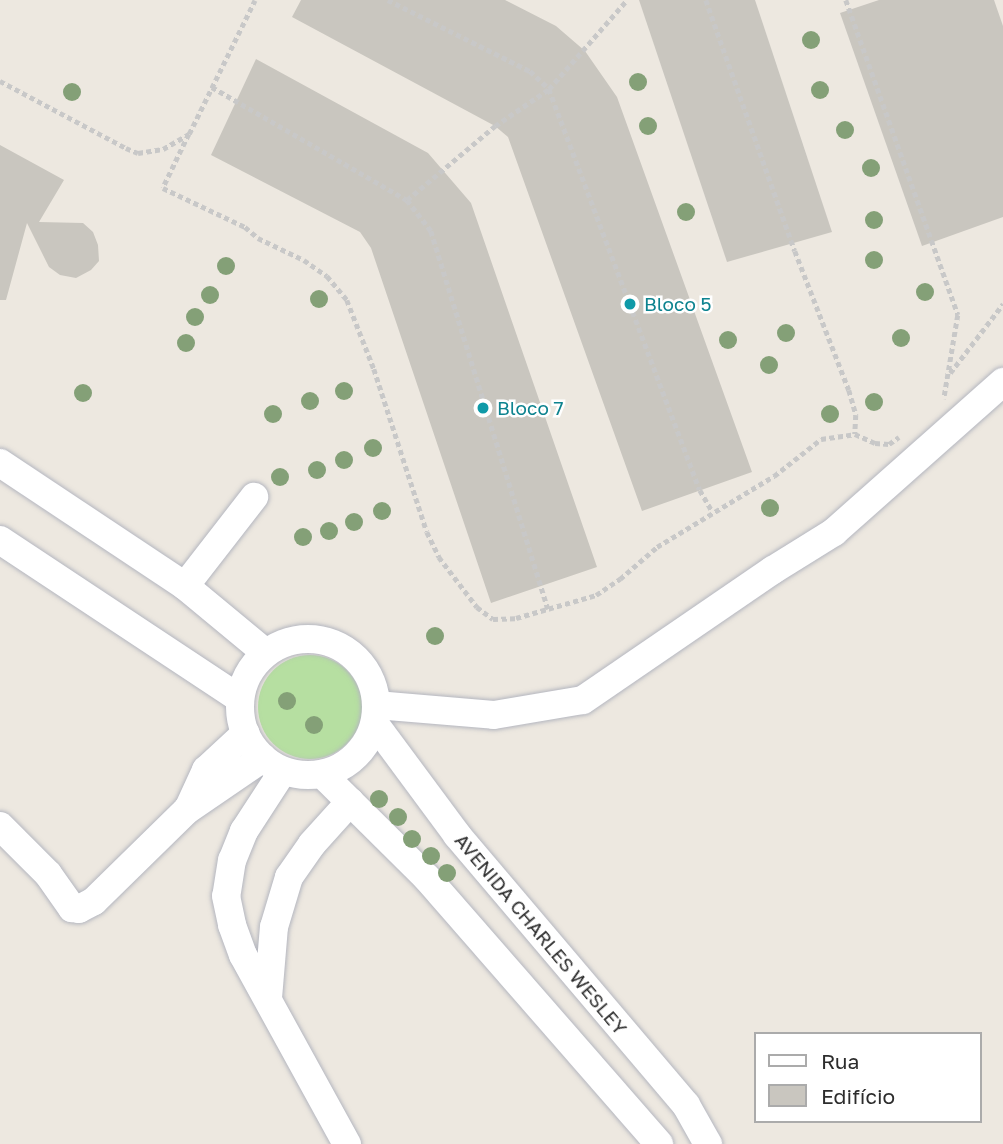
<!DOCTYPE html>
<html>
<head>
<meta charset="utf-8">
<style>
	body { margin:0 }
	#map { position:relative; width:1003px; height:1144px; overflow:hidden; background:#ede8e0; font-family:"Golos Text",sans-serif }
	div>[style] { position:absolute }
	.green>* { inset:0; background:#b6dfa1 }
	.round { border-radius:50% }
	.building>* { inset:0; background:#c9c6bf }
	.path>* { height:4.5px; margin-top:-2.25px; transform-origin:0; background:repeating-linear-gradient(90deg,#c8c8c8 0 5px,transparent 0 8.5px) }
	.roads { filter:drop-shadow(0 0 2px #b4b6bf) drop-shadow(0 0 2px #b4b6bf) }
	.minor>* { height:28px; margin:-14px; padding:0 14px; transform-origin:14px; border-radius:14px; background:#fff }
	.minor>.ring { margin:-14px; padding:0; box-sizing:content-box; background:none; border:28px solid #fff; border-radius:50% }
	.trees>* { width:18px; height:18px; margin:-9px; border-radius:50%; background:#84a077 }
	.dots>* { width:19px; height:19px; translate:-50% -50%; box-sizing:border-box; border:4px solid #fff; border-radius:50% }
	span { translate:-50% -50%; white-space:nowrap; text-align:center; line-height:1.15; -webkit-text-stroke:5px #fff; paint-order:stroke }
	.culture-label { font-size:19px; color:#0d838f }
	.left { translate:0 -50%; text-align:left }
	.street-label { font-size:19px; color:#2d2d2d }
	.legend { position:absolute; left:754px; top:1032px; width:228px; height:91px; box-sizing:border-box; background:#fff; border:2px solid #ababab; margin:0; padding:9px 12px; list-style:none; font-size:21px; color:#2d2d2d }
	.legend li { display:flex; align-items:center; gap:14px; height:35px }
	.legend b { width:35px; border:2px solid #ababab }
</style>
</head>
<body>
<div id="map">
	<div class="green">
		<div class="round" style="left:258px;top:655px;width:104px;height:104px"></div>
	</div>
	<div class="building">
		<div style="clip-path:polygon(301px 0,505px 0,556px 26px,585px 51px,617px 97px,752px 472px,642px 511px,508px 137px,495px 126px,292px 17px)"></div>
		<div style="clip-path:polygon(639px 0,755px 0,832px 232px,727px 262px)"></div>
		<div style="clip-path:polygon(879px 0,994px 0,1003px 26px,1003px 217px,922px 246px,840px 13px)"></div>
		<div style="clip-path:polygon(256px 59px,428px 153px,471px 203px,597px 567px,491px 603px,371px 248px,360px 232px,211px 155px)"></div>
		<div style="clip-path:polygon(0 145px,64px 180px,39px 222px,83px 223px,93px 232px,98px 245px,99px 261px,91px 270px,76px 278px,60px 275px,49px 267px,27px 223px,6px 300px,0 300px)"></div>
	</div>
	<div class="path">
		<div style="left:388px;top:0;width:159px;rotate:26.6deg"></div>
		<div style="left:530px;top:71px;width:26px;rotate:43deg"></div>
		<div style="left:549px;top:89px;width:428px;rotate:69.4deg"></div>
		<div style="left:700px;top:490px;width:24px;rotate:60deg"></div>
		<div style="left:706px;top:0;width:266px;rotate:70.5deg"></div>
		<div style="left:795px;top:251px;width:149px;rotate:68.8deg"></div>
		<div style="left:849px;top:390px;width:26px;rotate:74deg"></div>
		<div style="left:856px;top:415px;width:19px;rotate:93deg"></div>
		<div style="left:855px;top:434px;width:22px;rotate:24deg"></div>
		<div style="left:875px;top:443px;width:14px;rotate:4deg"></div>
		<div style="left:889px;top:444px;width:12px;rotate:-35deg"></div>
		<div style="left:846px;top:0;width:334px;rotate:70.4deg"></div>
		<div style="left:958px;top:315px;width:85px;rotate:99.5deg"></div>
		<div style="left:0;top:81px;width:143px;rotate:28deg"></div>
		<div style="left:126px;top:148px;width:13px;rotate:23deg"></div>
		<div style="left:138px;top:153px;width:25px;rotate:-9deg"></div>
		<div style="left:163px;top:149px;width:30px;rotate:-30deg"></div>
		<div style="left:189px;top:134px;width:149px;rotate:-63.8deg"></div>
		<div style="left:212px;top:87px;width:225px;rotate:30.1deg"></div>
		<div style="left:407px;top:200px;width:39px;rotate:52deg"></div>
		<div style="left:431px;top:231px;width:396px;rotate:72.8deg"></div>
		<div style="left:189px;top:134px;width:60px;rotate:115.7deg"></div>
		<div style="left:163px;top:188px;width:91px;rotate:25.4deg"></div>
		<div style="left:245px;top:227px;width:17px;rotate:40deg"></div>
		<div style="left:258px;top:238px;width:51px;rotate:25.6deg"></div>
		<div style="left:304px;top:260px;width:28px;rotate:35deg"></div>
		<div style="left:327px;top:276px;width:31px;rotate:50deg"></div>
		<div style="left:347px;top:300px;width:74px;rotate:68.6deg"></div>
		<div style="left:374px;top:369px;width:171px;rotate:72deg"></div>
		<div style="left:427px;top:532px;width:28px;rotate:64deg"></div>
		<div style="left:439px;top:557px;width:63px;rotate:52.8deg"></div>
		<div style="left:477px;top:607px;width:20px;rotate:37deg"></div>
		<div style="left:493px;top:619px;width:23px;rotate:-2deg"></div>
		<div style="left:516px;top:618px;width:83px;rotate:-16deg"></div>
		<div style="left:596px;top:595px;width:29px;rotate:-34deg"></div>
		<div style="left:620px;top:579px;width:49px;rotate:-40.9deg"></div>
		<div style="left:657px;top:547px;width:137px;rotate:-31.3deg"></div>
		<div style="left:774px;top:476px;width:60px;rotate:-38.2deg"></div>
		<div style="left:821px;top:439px;width:34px;rotate:-8deg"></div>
		<div style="left:407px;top:200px;width:115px;rotate:-40.1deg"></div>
		<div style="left:495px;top:126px;width:65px;rotate:-34.4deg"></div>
		<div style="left:549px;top:89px;width:118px;rotate:-48.8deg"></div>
		<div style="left:950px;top:373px;width:87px;rotate:-52.5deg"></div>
	</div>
	<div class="roads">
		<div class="minor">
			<div style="left:0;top:463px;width:222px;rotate:33.6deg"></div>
			<div style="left:185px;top:586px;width:105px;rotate:39.6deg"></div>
			<div style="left:0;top:540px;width:287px;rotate:33.5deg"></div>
			<div style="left:185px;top:586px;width:113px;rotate:-52.2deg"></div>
			<div class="ring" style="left:240px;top:639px;width:108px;height:108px"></div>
			<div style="left:376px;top:705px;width:118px;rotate:4.8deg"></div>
			<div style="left:494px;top:715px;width:90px;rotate:-9.6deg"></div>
			<div style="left:583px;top:700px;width:230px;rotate:-34.4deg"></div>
			<div style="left:773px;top:570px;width:72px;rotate:-31.9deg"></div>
			<div style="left:834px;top:532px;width:226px;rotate:-41.6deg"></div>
			<div style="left:375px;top:724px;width:138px;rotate:53.5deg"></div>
			<div style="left:457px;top:835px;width:354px;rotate:49.7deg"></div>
			<div style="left:686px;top:1105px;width:45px;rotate:60.6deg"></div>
			<div style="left:283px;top:771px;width:72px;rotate:123deg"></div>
			<div style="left:244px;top:831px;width:31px;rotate:112deg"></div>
			<div style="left:232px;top:860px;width:36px;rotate:99deg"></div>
			<div style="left:226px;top:896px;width:30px;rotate:78deg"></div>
			<div style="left:232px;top:925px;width:32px;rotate:70deg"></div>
			<div style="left:243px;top:955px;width:216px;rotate:61.2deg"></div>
			<div style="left:322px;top:774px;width:148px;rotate:44.7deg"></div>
			<div style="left:427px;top:878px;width:353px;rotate:48.9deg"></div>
			<div style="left:189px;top:807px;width:41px;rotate:-65.3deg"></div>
			<div style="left:206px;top:770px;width:54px;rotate:-42.8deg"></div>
			<div style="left:0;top:826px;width:68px;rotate:45deg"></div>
			<div style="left:48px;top:874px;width:42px;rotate:54.8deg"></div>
			<div style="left:72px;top:908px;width:7px;rotate:8deg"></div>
			<div style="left:79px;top:909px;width:17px;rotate:-28deg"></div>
			<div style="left:94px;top:901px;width:130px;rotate:-44.4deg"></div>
			<div style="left:187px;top:810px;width:92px;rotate:-34.4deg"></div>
			<div style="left:268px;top:998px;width:71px;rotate:-85.2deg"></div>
			<div style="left:274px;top:927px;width:52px;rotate:-73.3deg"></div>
			<div style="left:289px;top:877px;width:40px;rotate:-55.1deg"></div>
			<div style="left:312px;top:844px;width:57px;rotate:-47.9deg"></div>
		</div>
	</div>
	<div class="trees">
		<div style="left:811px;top:40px"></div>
		<div style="left:638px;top:82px"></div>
		<div style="left:820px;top:90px"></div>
		<div style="left:72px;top:92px"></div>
		<div style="left:648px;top:126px"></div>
		<div style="left:845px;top:130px"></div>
		<div style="left:871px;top:168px"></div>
		<div style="left:686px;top:212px"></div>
		<div style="left:874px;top:220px"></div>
		<div style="left:874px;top:260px"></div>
		<div style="left:226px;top:266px"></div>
		<div style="left:925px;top:292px"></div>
		<div style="left:210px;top:295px"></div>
		<div style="left:319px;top:299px"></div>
		<div style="left:195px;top:317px"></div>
		<div style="left:786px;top:333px"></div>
		<div style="left:901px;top:338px"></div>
		<div style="left:728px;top:340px"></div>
		<div style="left:186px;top:343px"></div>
		<div style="left:769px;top:365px"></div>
		<div style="left:344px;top:391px"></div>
		<div style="left:83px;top:393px"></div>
		<div style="left:310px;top:401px"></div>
		<div style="left:874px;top:402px"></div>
		<div style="left:273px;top:414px"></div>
		<div style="left:830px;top:414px"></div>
		<div style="left:373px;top:448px"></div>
		<div style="left:344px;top:460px"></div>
		<div style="left:317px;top:470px"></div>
		<div style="left:280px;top:477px"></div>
		<div style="left:770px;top:508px"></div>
		<div style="left:382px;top:511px"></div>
		<div style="left:354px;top:522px"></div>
		<div style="left:329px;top:531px"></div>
		<div style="left:303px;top:537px"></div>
		<div style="left:435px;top:636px"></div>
		<div style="left:287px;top:701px"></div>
		<div style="left:314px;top:725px"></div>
		<div style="left:379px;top:799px"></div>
		<div style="left:398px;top:817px"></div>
		<div style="left:412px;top:839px"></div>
		<div style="left:431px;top:856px"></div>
		<div style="left:447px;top:873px"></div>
	</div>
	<div class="dots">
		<div style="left:630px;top:304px;background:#0f9aa8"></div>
		<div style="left:483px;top:408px;background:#0f9aa8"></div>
	</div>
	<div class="culture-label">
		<span class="left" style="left:644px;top:304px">Bloco 5</span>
		<span class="left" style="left:497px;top:408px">Bloco 7</span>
	</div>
	<div class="street-label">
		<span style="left:541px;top:934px;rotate:50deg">AVENIDA CHARLES WESLEY</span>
	</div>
	<ul class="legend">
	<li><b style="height:9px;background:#fff"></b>Rua</li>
	<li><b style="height:19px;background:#c9c6bf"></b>Edifício</li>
	</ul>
</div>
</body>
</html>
